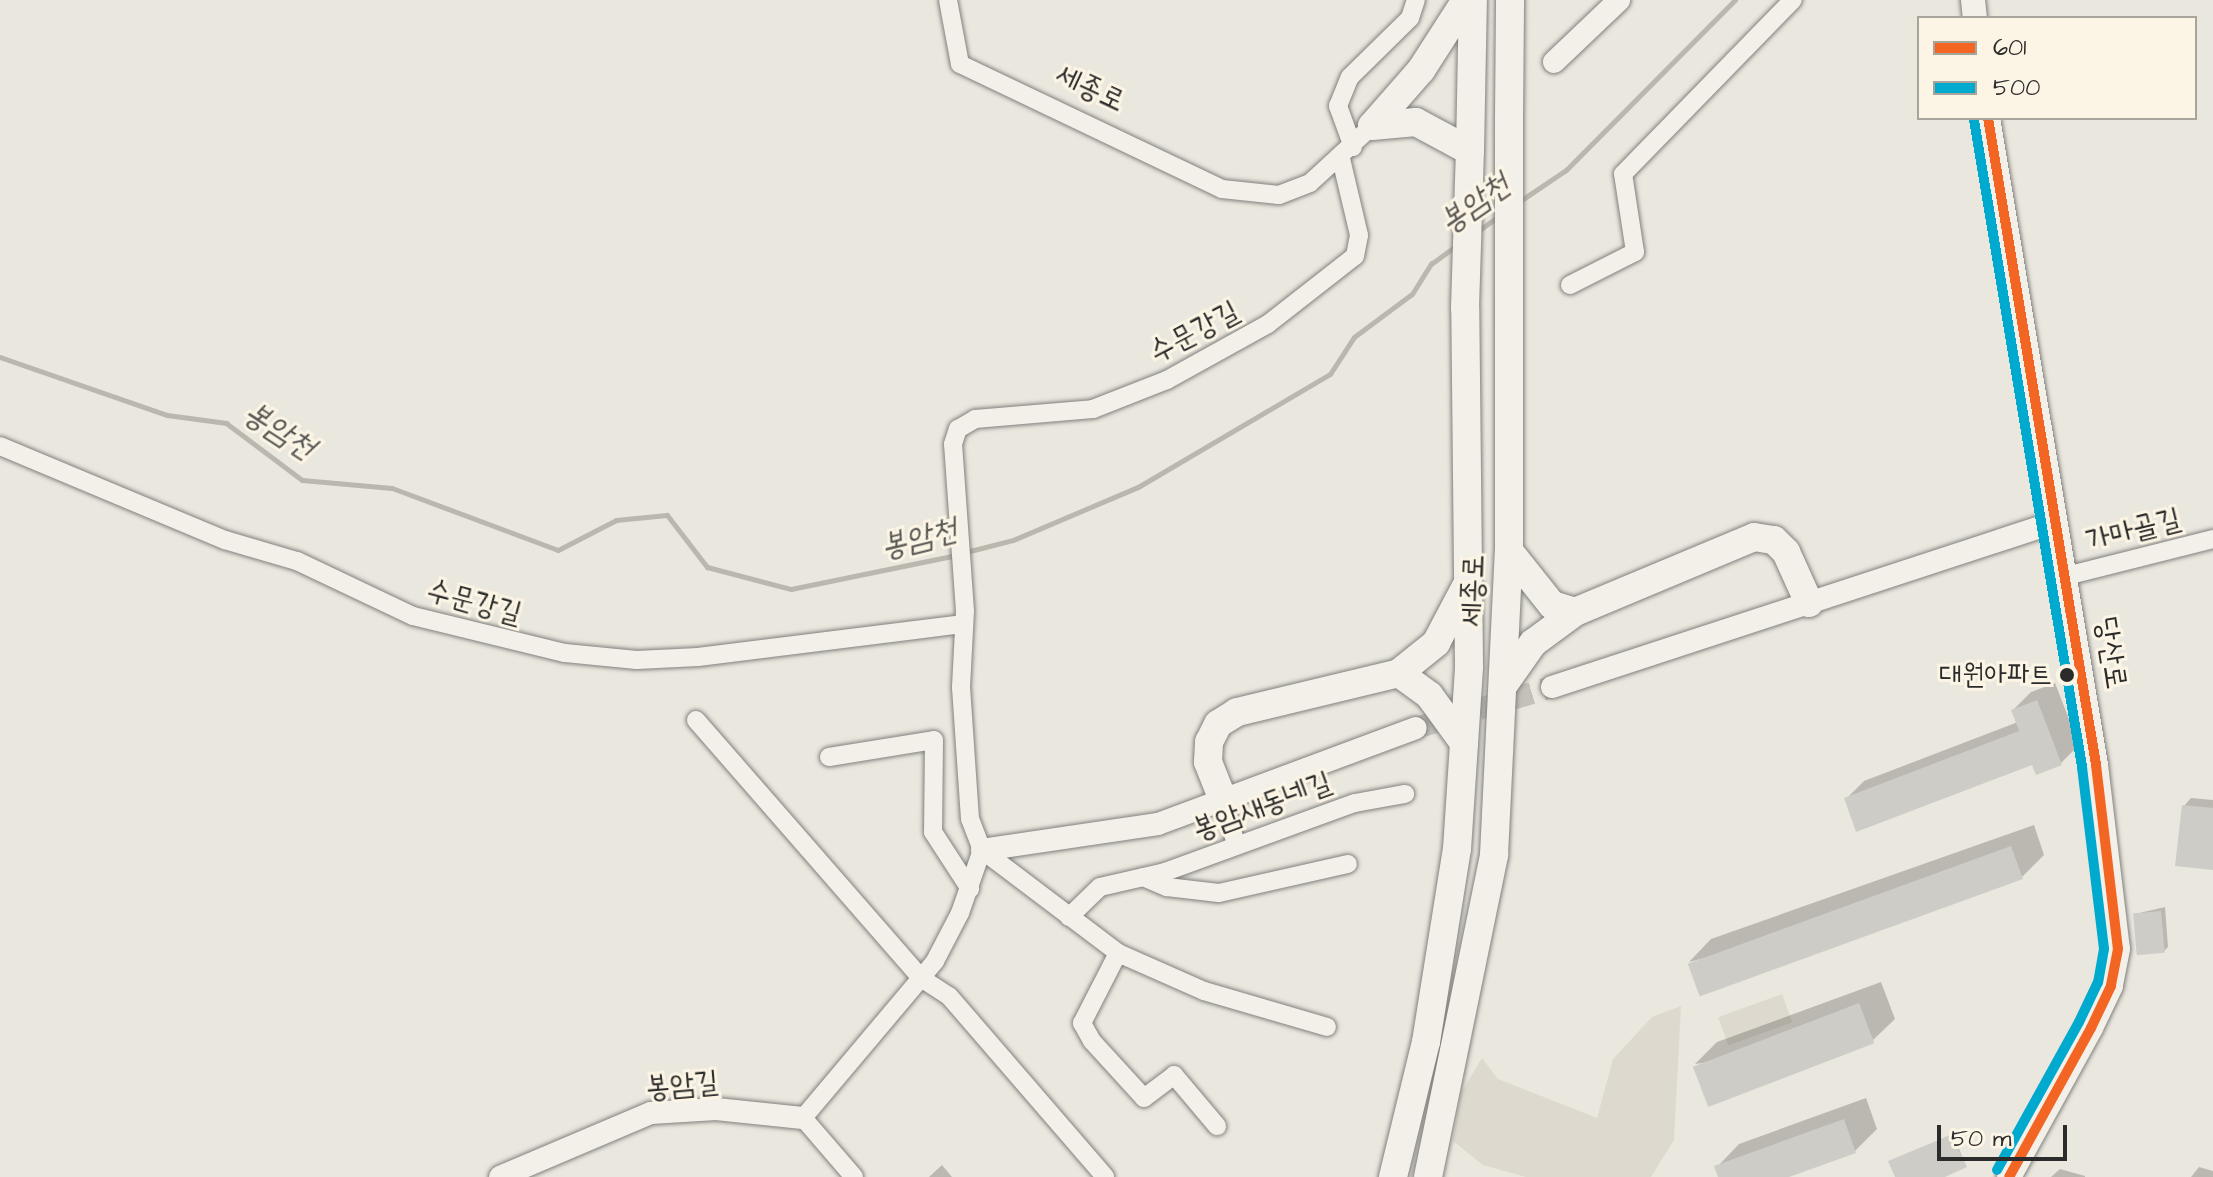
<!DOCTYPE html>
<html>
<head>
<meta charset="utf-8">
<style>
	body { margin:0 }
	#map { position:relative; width:2213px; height:1177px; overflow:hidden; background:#eae7df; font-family:"Architects Daughter","Poor Story",sans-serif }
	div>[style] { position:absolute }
	.green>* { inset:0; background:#ddd9ce; transform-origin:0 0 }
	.shadow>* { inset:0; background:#0003 }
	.stream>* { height:5px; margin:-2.5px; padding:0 2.5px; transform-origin:2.5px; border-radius:2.5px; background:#bab7ae }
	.building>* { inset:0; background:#ceccc6; transform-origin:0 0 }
	.tertiary-tunnel>* { height:22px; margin-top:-11px; transform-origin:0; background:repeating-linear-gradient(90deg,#c4c1bb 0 22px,transparent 0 33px) }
	.roads { filter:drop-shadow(0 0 2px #81807c) drop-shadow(0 0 2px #81807c) }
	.minor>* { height:18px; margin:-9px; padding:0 9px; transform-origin:9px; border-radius:9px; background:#f3f0ea }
	.tertiary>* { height:22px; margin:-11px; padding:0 11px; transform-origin:11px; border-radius:11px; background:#f3f0ea }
	.secondary>* { height:24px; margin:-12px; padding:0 12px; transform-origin:12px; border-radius:12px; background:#f3f0ea }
	.primary>* { height:28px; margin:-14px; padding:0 14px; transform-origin:14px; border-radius:14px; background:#f3f0ea }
	.trunk>* { height:28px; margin:-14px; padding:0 14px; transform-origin:14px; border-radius:14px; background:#f3f0ea }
	.bus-1>* { height:10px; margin:-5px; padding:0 5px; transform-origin:5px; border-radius:5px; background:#f26522 }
	.bus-2>* { height:10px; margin:-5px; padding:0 5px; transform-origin:5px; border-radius:5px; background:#00a9ce }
	.dots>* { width:22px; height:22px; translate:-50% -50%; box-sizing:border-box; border:4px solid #fcf5e5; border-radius:50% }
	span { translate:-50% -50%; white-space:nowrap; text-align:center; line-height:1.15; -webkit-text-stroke:6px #fcf5e5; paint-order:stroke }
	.bus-label { font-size:28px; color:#2b2b2b }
	.right { translate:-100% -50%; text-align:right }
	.street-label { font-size:30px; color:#2b2b2b }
	.water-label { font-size:32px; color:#565552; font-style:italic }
	.legend { position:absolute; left:1917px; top:16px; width:280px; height:104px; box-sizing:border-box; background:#fcf5e5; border:2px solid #a8a49b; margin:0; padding:10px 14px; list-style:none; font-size:24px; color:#2b2b2b }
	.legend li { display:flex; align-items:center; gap:16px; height:40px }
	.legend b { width:40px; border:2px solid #a8a49b }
	.scale { position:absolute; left:1937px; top:1125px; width:130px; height:36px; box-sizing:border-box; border:4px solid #2b2b2b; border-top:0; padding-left:10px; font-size:24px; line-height:28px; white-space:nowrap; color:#2b2b2b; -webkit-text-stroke:6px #fcf5e5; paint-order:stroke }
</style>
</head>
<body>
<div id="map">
	<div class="green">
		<div style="left:1782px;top:994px;width:30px;height:68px;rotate:70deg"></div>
		<div style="clip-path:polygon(1681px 1006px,1674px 1140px,1651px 1177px,1526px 1177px,1483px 1165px,1453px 1141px,1461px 1093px,1482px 1058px,1498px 1079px,1597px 1118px,1613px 1059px,1652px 1017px)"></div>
	</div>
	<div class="shadow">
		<div style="clip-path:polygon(2055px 683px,2079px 745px,2061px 763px,2034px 762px,1846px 799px,1864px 781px,2018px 722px,2013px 710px,2031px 692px)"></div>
		<div style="clip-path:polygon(2191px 798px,2213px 800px,2213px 868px,2184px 806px)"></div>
		<div style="clip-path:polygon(2034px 825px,2044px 855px,2022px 877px,1689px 962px,1711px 939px)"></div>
		<div style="clip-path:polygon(2165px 907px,2168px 947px,2164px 951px,2135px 914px)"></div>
		<div style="clip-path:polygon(1881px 982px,1895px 1019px,1872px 1041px,1695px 1064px,1717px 1042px)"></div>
		<div style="clip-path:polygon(1866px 1098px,1877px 1129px,1855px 1151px,1783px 1177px,1720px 1177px,1717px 1167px,1739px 1144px)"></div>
		<div style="clip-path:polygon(1953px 1134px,1966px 1166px,1941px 1177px,1897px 1177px,1893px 1160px)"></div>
		<div style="clip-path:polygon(942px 1165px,952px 1177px,929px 1177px)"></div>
		<div style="clip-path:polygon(2199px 1167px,2213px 1171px,2213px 1177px,2191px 1177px)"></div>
		<div style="clip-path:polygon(2060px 1169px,2085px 1176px,2085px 1177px,2051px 1177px)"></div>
	</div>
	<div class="stream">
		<div style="left:1520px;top:201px;width:55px;rotate:-34deg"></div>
		<div style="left:1566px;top:170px;width:240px;rotate:-45.2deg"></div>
		<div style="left:1478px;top:231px;width:26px;rotate:-36deg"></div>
		<div style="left:0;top:357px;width:177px;rotate:19.2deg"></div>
		<div style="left:167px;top:415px;width:60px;rotate:7.7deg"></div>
		<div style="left:226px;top:423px;width:95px;rotate:36.9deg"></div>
		<div style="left:302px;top:480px;width:90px;rotate:5.1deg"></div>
		<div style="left:392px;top:488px;width:177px;rotate:20.5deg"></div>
		<div style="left:558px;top:550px;width:65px;rotate:-27.3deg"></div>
		<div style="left:616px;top:520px;width:51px;rotate:-5.6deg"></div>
		<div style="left:667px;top:515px;width:66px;rotate:52.4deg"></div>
		<div style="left:707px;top:567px;width:87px;rotate:14.7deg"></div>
		<div style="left:791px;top:589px;width:168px;rotate:-11.6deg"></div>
		<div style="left:966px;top:552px;width:49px;rotate:-14.3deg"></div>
		<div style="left:1013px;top:540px;width:136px;rotate:-23deg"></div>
		<div style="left:1138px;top:487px;width:223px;rotate:-30.5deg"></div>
		<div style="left:1330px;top:374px;width:44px;rotate:-57deg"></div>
		<div style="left:1354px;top:337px;width:72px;rotate:-36.6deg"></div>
		<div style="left:1412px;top:294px;width:36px;rotate:-58deg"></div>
		<div style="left:1431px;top:264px;width:31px;rotate:-36deg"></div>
	</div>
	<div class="building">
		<div style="clip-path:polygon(2037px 700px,2062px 765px,2036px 775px,2032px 765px,1856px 832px,1844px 798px,2019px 731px,2011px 710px)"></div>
		<div style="clip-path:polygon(2182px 805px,2213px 808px,2213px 870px,2175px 866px)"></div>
		<div style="left:2011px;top:846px;width:35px;height:344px;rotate:70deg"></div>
		<div style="left:2161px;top:911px;width:42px;height:28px;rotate:85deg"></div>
		<div style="left:1859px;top:1003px;width:43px;height:178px;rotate:69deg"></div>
		<div style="clip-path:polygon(1844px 1119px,1856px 1153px,1789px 1177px,1718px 1177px,1714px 1166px)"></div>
		<div style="clip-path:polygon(1951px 1135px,1967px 1167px,1945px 1177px,1895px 1177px,1888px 1161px)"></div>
	</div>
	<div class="tertiary-tunnel">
		<div style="left:1416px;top:728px;width:142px;rotate:-16.8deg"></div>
	</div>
	<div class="roads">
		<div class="minor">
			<div style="left:948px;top:0;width:65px;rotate:79.4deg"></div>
			<div style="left:960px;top:64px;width:290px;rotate:25.5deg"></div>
			<div style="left:1222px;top:189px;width:57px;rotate:6deg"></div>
			<div style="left:1279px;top:195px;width:33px;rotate:-21deg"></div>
			<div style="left:1310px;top:183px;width:84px;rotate:-42.6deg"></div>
			<div style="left:1353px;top:147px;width:44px;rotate:-110.1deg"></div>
			<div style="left:1338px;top:106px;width:31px;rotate:-68deg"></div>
			<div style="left:1350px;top:77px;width:84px;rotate:-44.5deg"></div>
			<div style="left:1410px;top:18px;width:19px;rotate:-72deg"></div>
			<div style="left:1570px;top:285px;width:73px;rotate:-26.9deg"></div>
			<div style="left:1635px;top:252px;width:79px;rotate:-98.7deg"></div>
			<div style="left:1623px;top:174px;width:243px;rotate:-45.7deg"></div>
			<div style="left:0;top:446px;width:244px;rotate:22.7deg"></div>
			<div style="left:225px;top:540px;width:75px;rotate:16.3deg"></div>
			<div style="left:297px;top:561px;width:128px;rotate:25.4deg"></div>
			<div style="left:413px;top:616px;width:156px;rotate:13.7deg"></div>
			<div style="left:565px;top:653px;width:72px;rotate:5.6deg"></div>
			<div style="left:637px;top:660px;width:61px;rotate:-2.8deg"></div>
			<div style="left:698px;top:657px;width:268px;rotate:-7.1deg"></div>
			<div style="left:2066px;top:576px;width:152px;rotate:-14.1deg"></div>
			<div style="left:696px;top:720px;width:342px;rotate:48.9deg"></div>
			<div style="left:921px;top:978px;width:33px;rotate:33deg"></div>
			<div style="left:949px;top:996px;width:239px;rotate:49.2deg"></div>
			<div style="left:829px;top:757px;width:106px;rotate:-9.2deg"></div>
			<div style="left:934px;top:740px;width:92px;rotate:90.6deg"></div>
			<div style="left:933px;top:832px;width:68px;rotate:57deg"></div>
			<div style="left:1223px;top:800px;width:46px;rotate:73.5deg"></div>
			<div style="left:982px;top:850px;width:33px;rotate:-111deg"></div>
			<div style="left:970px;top:819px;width:132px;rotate:-93.9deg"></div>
			<div style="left:961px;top:687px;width:76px;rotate:-87deg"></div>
			<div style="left:965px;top:611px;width:167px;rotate:-94.1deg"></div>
			<div style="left:953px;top:444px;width:16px;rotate:-72deg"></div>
			<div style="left:958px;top:429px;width:20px;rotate:-30deg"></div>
			<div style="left:975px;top:419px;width:118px;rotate:-4.8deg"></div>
			<div style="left:1093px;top:409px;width:79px;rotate:-21.4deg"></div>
			<div style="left:1167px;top:380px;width:115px;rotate:-29deg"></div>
			<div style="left:1268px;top:324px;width:110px;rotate:-38deg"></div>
			<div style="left:1355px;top:256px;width:21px;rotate:-79deg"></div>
			<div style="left:1359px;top:235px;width:78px;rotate:-103.3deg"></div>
			<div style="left:1143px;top:877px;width:26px;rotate:23deg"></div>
			<div style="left:1167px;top:887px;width:52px;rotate:6.6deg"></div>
			<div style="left:1219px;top:893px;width:132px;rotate:-12.7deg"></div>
			<div style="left:1069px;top:917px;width:43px;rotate:-44.1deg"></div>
			<div style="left:1100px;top:887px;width:67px;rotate:-13deg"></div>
			<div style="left:1165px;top:872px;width:202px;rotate:-20deg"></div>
			<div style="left:1355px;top:803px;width:51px;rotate:-10.2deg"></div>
			<div style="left:1118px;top:953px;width:79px;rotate:117.2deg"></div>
			<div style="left:1082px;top:1023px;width:21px;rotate:61deg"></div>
			<div style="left:1092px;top:1041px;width:77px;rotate:47.6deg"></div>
			<div style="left:1144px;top:1098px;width:38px;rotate:-37deg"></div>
			<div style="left:1174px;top:1075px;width:67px;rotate:49.9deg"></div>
			<div style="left:854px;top:1177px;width:78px;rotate:-130.8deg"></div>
			<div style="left:803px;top:1118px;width:205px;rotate:-49.9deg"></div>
			<div style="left:935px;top:961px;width:54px;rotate:-62.5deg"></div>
			<div style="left:960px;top:913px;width:67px;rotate:-70.8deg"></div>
			<div style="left:982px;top:850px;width:171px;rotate:37.1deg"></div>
			<div style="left:1118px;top:953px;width:94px;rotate:23.8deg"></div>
			<div style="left:1204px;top:991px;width:128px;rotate:16.3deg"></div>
		</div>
		<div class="tertiary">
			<div style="left:1554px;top:62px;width:90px;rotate:-43.6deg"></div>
			<div style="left:1552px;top:687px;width:530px;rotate:-18.13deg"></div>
			<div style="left:982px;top:850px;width:178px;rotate:-8.4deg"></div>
			<div style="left:1158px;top:824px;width:275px;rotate:-20.4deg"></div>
			<div style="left:500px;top:1177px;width:164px;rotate:-23deg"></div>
			<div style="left:651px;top:1113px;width:65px;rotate:-3.5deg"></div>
			<div style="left:716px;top:1109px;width:87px;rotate:5.9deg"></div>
		</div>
		<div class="secondary">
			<div style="left:1973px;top:0;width:18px;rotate:84deg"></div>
			<div style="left:1988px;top:118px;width:656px;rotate:80.52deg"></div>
			<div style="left:2096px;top:765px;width:185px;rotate:83.2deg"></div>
			<div style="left:2118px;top:949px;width:38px;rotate:101deg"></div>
			<div style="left:2111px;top:986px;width:47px;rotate:115.5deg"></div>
			<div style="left:2091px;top:1028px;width:170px;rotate:118.8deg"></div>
		</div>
		<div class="primary">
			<div style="left:1466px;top:0;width:83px;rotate:122.7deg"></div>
			<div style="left:1421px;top:70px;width:74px;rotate:131.2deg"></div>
			<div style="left:1372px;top:126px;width:44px;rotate:-5.2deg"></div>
			<div style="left:1416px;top:122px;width:61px;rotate:28.2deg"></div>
			<div style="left:1509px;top:119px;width:119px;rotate:-89.5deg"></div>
			<div style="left:1470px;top:151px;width:151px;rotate:-88.9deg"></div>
		</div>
		<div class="trunk">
			<div style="left:1575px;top:612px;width:194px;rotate:-22.7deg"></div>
			<div style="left:1754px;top:537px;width:20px;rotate:9deg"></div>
			<div style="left:1774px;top:540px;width:17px;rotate:45deg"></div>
			<div style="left:1786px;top:552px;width:56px;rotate:65.7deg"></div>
			<div style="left:1505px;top:683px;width:49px;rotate:-55deg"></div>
			<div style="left:1533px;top:643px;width:52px;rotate:-36.4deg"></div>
			<div style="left:1575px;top:612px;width:24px;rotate:-163deg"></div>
			<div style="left:1552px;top:605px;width:69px;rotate:-128.5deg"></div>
			<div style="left:1464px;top:743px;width:59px;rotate:-126.1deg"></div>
			<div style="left:1429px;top:695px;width:37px;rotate:-144deg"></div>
			<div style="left:1399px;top:673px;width:48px;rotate:-39deg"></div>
			<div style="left:1436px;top:643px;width:62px;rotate:-62.2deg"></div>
			<div style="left:1223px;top:800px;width:41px;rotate:-111.5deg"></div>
			<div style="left:1208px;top:762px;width:20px;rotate:-87deg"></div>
			<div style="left:1209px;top:742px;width:20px;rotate:-63deg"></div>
			<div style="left:1218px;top:724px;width:22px;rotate:-32deg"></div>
			<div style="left:1237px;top:712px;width:167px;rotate:-13.5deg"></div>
			<div style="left:1393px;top:1177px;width:139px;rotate:-76.3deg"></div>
			<div style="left:1426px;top:1042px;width:195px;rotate:-80.9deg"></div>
			<div style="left:1457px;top:849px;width:183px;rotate:-86.2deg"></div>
			<div style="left:1469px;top:666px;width:358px;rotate:-90.6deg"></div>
			<div style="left:1465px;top:308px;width:157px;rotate:-88.2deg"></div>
			<div style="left:1428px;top:1177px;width:329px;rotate:-78.4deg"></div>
			<div style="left:1494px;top:855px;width:304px;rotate:-87.2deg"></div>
			<div style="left:1509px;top:551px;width:432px;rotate:-90deg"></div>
		</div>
	</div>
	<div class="bus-1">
		<div style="left:1988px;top:118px;width:656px;rotate:80.52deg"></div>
		<div style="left:2096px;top:765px;width:185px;rotate:83.2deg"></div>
		<div style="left:2118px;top:949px;width:38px;rotate:101deg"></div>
		<div style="left:2111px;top:986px;width:47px;rotate:115.5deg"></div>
		<div style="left:2091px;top:1028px;width:170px;rotate:118.8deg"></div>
	</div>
	<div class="bus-2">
		<div style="left:1974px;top:120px;width:656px;rotate:80.52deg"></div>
		<div style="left:2082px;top:767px;width:183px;rotate:83.1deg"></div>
		<div style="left:2104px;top:949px;width:34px;rotate:100deg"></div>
		<div style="left:2098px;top:982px;width:44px;rotate:115.4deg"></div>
		<div style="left:2079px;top:1022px;width:169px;rotate:119deg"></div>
	</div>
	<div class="dots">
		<div style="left:2067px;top:675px;background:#2b2b2b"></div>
	</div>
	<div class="bus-label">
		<span class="right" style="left:2052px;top:675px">대원아파트</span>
	</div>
	<div class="street-label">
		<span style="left:1090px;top:88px;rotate:25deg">세종로</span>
		<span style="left:1194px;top:332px;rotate:-28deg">수문강길</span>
		<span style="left:2133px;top:530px;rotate:-14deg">가마골길</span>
		<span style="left:1473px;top:591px;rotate:-88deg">세종로</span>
		<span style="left:474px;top:602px;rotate:15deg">수문강길</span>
		<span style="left:2111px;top:653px;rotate:81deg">당산로</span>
		<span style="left:1262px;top:806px;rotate:-20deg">봉암새동네길</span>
		<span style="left:682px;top:1085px;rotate:-5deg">봉암길</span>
	</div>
	<div class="water-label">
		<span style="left:1475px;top:204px;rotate:-35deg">봉암천</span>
		<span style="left:279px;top:431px;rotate:33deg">봉암천</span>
		<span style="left:919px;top:539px;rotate:-14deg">봉암천</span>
	</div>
	<ul class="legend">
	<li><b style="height:10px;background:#f26522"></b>601</li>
	<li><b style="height:10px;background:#00a9ce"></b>500</li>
	</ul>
	<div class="scale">50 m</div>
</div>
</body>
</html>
